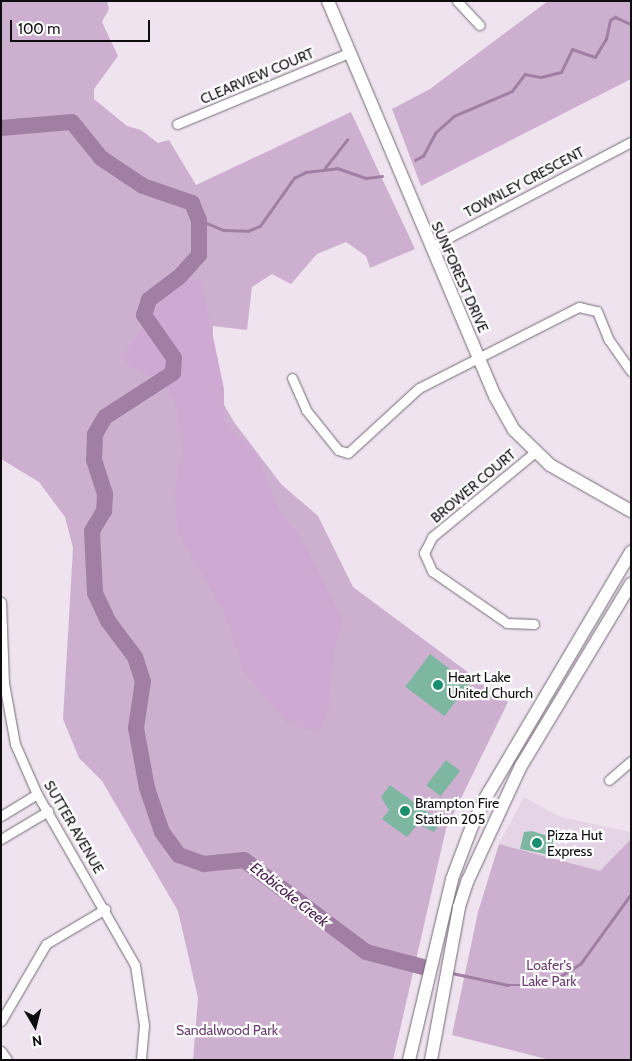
<!DOCTYPE html>
<html>
<head>
<meta charset="utf-8">
<style>
	body { margin:0 }
	#map { position:relative; width:632px; height:1061px; overflow:hidden; background:#eee3ef; font-family:Cabin,sans-serif }
	div>[style] { position:absolute }
	.built>* { inset:0; background:#e4d4e5 }
	.green>* { inset:0; background:#cdb0d0 }
	.forest>* { inset:0; background:#ceaad2 }
	.stream>* { height:2.5px; margin:-1.25px; padding:0 1.25px; transform-origin:1.25px; border-radius:1.25px; background:#a17fa5 }
	.river>* { height:16px; margin:-8px; padding:0 8px; transform-origin:8px; border-radius:8px; background:#a17fa5 }
	.building>* { inset:0; background:#7db7a2; transform-origin:0 0 }
	.roads { filter:drop-shadow(0 0 1px #746b75) drop-shadow(0 0 1px #746b75) }
	.street>* { height:9px; margin:-4.5px; padding:0 4.5px; transform-origin:4.5px; border-radius:4.5px; background:#fff }
	.secondary>* { height:12px; margin:-6px; padding:0 6px; transform-origin:6px; border-radius:6px; background:#fff }
	.dots>* { width:14px; height:14px; translate:-50% -50%; box-sizing:border-box; border:2px solid #fff; border-radius:50% }
	span { translate:-50% -50%; white-space:nowrap; text-align:center; line-height:1.15; -webkit-text-stroke:4.5px #fff; paint-order:stroke }
	.street-label { font-size:14px; color:#0f0c10 }
	.poi-label { font-size:14px; color:#0f0c10 }
	.left { translate:0 -50%; text-align:left }
	.park-label { font-size:14px; color:#6b3d71 }
	.water-label { font-size:15px; color:#481b4d; font-style:italic }
	.frame { position:absolute; inset:0; border:2px solid #0f0c10; pointer-events:none }
	.north { position:absolute; left:10px; top:1001px; width:50px; height:50px; -webkit-text-stroke:4px #fff; paint-order:stroke; rotate:172deg; font-size:14px; font-weight:700; line-height:20px; text-align:center; color:#0f0c10 }
	.north::after { content:''; display:block; margin:auto; width:18px; height:22px; background:#0f0c10; clip-path:polygon(50% 0,100% 100%,50% 72%,0 100%) }
	.scale { position:absolute; left:10px; top:20px; width:140px; height:22px; box-sizing:border-box; border:2px solid #0f0c10; border-top:0; padding-left:6px; font-size:15px; line-height:18px; white-space:nowrap; color:#0f0c10; -webkit-text-stroke:4px #fff; paint-order:stroke }
</style>
</head>
<body>
<div id="map">
	<div class="built">
		<div style="clip-path:polygon(524px 797px,560px 817px,631px 832px,631px 839px,600px 871px,499px 844px)"></div>
	</div>
	<div class="green">
		<div style="clip-path:polygon(1px 1px,107px 1px,109px 9px,102px 22px,118px 56px,94px 89px,94px 99px,127px 126px,141px 130px,158px 143px,169px 140px,196px 185px,351px 112px,415px 249px,370px 268px,366px 256px,346px 242px,317px 254px,291px 284px,272px 274px,252px 287px,247px 330px,213px 326px,212px 384px,234px 422px,281px 484px,318px 516px,353px 587px,508px 702px,446px 829px,393px 1060px,193px 1060px,198px 998px,178px 911px,102px 781px,79px 758px,63px 719px,73px 548px,65px 517px,39px 482px,1px 459px)"></div>
		<div style="clip-path:polygon(548px 1px,631px 1px,631px 79px,421px 186px,392px 109px,430px 89px)"></div>
		<div style="clip-path:polygon(631px 839px,631px 1060px,550px 1060px,452px 1035px,478px 912px,499px 844px,600px 871px)"></div>
	</div>
	<div class="forest">
		<div style="clip-path:polygon(201px 279px,224px 389px,224px 421px,254px 450px,281px 513px,303px 540px,343px 620px,334px 653px,329px 708px,319px 733px,286px 722px,244px 672px,225px 614px,178px 533px,174px 494px,182px 451px,177px 408px,165px 384px,126px 364px,123px 355px,176px 282px)"></div>
	</div>
	<div class="stream">
		<div style="left:415px;top:160px;width:9px;rotate:-27deg"></div>
		<div style="left:423px;top:156px;width:26px;rotate:-62deg"></div>
		<div style="left:435px;top:133px;width:25px;rotate:-42deg"></div>
		<div style="left:454px;top:116px;width:63px;rotate:-23.3deg"></div>
		<div style="left:512px;top:91px;width:21px;rotate:-53deg"></div>
		<div style="left:525px;top:74px;width:16px;rotate:11deg"></div>
		<div style="left:541px;top:77px;width:21px;rotate:-14deg"></div>
		<div style="left:561px;top:72px;width:25px;rotate:-64deg"></div>
		<div style="left:572px;top:49px;width:24px;rotate:19deg"></div>
		<div style="left:595px;top:57px;width:21px;rotate:-59deg"></div>
		<div style="left:606px;top:39px;width:19px;rotate:-78deg"></div>
		<div style="left:610px;top:20px;width:6px;rotate:-31deg"></div>
		<div style="left:615px;top:17px;width:17px;rotate:24deg"></div>
		<div style="left:325px;top:168px;width:36px;rotate:-52deg"></div>
		<div style="left:199px;top:220px;width:27px;rotate:22deg"></div>
		<div style="left:224px;top:230px;width:24px;rotate:2deg"></div>
		<div style="left:248px;top:231px;width:13px;rotate:-23deg"></div>
		<div style="left:260px;top:226px;width:59px;rotate:-54.7deg"></div>
		<div style="left:294px;top:178px;width:13px;rotate:-27deg"></div>
		<div style="left:306px;top:172px;width:31px;rotate:-7deg"></div>
		<div style="left:337px;top:168px;width:31px;rotate:19deg"></div>
		<div style="left:366px;top:178px;width:16px;rotate:-7deg"></div>
		<div style="left:452px;top:973px;width:57px;rotate:12.1deg"></div>
		<div style="left:508px;top:985px;width:26px"></div>
		<div style="left:534px;top:985px;width:26px;rotate:-18deg"></div>
		<div style="left:559px;top:977px;width:26px;rotate:-32deg"></div>
		<div style="left:581px;top:963px;width:85px;rotate:-54.1deg"></div>
	</div>
	<div class="river">
		<div style="left:1px;top:128px;width:71px;rotate:-4.8deg"></div>
		<div style="left:72px;top:122px;width:46px;rotate:51.1deg"></div>
		<div style="left:101px;top:158px;width:50px;rotate:33.7deg"></div>
		<div style="left:143px;top:186px;width:52px;rotate:19.1deg"></div>
		<div style="left:192px;top:203px;width:18px;rotate:68deg"></div>
		<div style="left:199px;top:220px;width:35px;rotate:90deg"></div>
		<div style="left:199px;top:255px;width:30px;rotate:132deg"></div>
		<div style="left:179px;top:277px;width:38px;rotate:143deg"></div>
		<div style="left:149px;top:300px;width:16px;rotate:108deg"></div>
		<div style="left:144px;top:315px;width:52px;rotate:55.1deg"></div>
		<div style="left:174px;top:358px;width:15px;rotate:94deg"></div>
		<div style="left:173px;top:373px;width:81px;rotate:147.1deg"></div>
		<div style="left:105px;top:417px;width:20px;rotate:120deg"></div>
		<div style="left:95px;top:434px;width:26px;rotate:92deg"></div>
		<div style="left:94px;top:460px;width:36px;rotate:72deg"></div>
		<div style="left:105px;top:494px;width:17px;rotate:93deg"></div>
		<div style="left:104px;top:511px;width:23px;rotate:121deg"></div>
		<div style="left:92px;top:531px;width:62px;rotate:87.2deg"></div>
		<div style="left:95px;top:593px;width:31px;rotate:65deg"></div>
		<div style="left:108px;top:621px;width:45px;rotate:53.1deg"></div>
		<div style="left:135px;top:657px;width:25px;rotate:72deg"></div>
		<div style="left:143px;top:681px;width:48px;rotate:98.5deg"></div>
		<div style="left:136px;top:728px;width:61px;rotate:79.6deg"></div>
		<div style="left:147px;top:788px;width:46px;rotate:71.2deg"></div>
		<div style="left:162px;top:832px;width:29px;rotate:54deg"></div>
		<div style="left:179px;top:855px;width:27px;rotate:20deg"></div>
		<div style="left:204px;top:864px;width:40px;rotate:-5.7deg"></div>
		<div style="left:244px;top:860px;width:153px;rotate:37deg"></div>
		<div style="left:366px;top:952px;width:59px;rotate:14.7deg"></div>
	</div>
	<div class="building">
		<div style="left:430px;top:654px;width:49px;height:41px;rotate:37deg"></div>
		<div style="left:446px;top:760px;width:18px;height:32px;rotate:38deg"></div>
		<div style="clip-path:polygon(390px 785px,441px 822px,434px 832px,418px 824px,407px 837px,382px 819px,389px 810px,381px 797px)"></div>
		<div style="clip-path:polygon(532px 831px,554px 838px,550px 855px,520px 849px,524px 832px)"></div>
	</div>
	<div class="roads">
		<div class="street">
			<div style="left:457px;top:1px;width:33px;rotate:47deg"></div>
			<div style="left:177px;top:124px;width:185px;rotate:-22.5deg"></div>
			<div style="left:431px;top:247px;width:226px;rotate:-27.7deg"></div>
			<div style="left:292px;top:378px;width:35px;rotate:66deg"></div>
			<div style="left:306px;top:410px;width:51px;rotate:51.3deg"></div>
			<div style="left:338px;top:450px;width:10px;rotate:17deg"></div>
			<div style="left:348px;top:453px;width:96px;rotate:-42.5deg"></div>
			<div style="left:419px;top:388px;width:179px;rotate:-26.9deg"></div>
			<div style="left:579px;top:307px;width:18px;rotate:13deg"></div>
			<div style="left:597px;top:311px;width:31px;rotate:68deg"></div>
			<div style="left:609px;top:340px;width:38px;rotate:55deg"></div>
			<div style="left:1px;top:602px;width:81px;rotate:87.9deg"></div>
			<div style="left:4px;top:683px;width:62px;rotate:79.8deg"></div>
			<div style="left:15px;top:744px;width:55px;rotate:66.3deg"></div>
			<div style="left:37px;top:794px;width:197px;rotate:60.2deg"></div>
			<div style="left:135px;top:965px;width:61px;rotate:81.5deg"></div>
			<div style="left:144px;top:1025px;width:35px;rotate:95deg"></div>
			<div style="left:534px;top:624px;width:27px;rotate:-178deg"></div>
			<div style="left:507px;top:623px;width:91px;rotate:-145.3deg"></div>
			<div style="left:432px;top:571px;width:20px;rotate:-114deg"></div>
			<div style="left:424px;top:553px;width:18px;rotate:-63deg"></div>
			<div style="left:432px;top:537px;width:134px;rotate:-39.5deg"></div>
			<div style="left:609px;top:780px;width:29px;rotate:-41deg"></div>
			<div style="left:1px;top:816px;width:42px;rotate:-31.4deg"></div>
			<div style="left:1px;top:839px;width:55px;rotate:-30.8deg"></div>
			<div style="left:1px;top:1021px;width:89px;rotate:-59.7deg"></div>
			<div style="left:46px;top:944px;width:69px;rotate:-30.7deg"></div>
			<div style="left:1px;top:1051px;width:11px;rotate:56deg"></div>
		</div>
		<div class="secondary">
			<div style="left:328px;top:1px;width:429px;rotate:67.1deg"></div>
			<div style="left:495px;top:396px;width:39px;rotate:61deg"></div>
			<div style="left:514px;top:430px;width:50px;rotate:44.2deg"></div>
			<div style="left:550px;top:465px;width:93px;rotate:29.6deg"></div>
			<div style="left:409px;top:1060px;width:186px;rotate:-76.6deg"></div>
			<div style="left:452px;top:879px;width:57px;rotate:-69.3deg"></div>
			<div style="left:472px;top:826px;width:32px;rotate:-64deg"></div>
			<div style="left:486px;top:797px;width:285px;rotate:-59.4deg"></div>
			<div style="left:431px;top:1060px;width:156px;rotate:-79.6deg"></div>
			<div style="left:459px;top:907px;width:28px;rotate:-72deg"></div>
			<div style="left:468px;top:880px;width:126px;rotate:-65.1deg"></div>
			<div style="left:521px;top:766px;width:213px;rotate:-58.9deg"></div>
		</div>
	</div>
	<div class="dots">
		<div style="left:438px;top:685px;background:#1a8e6f"></div>
		<div style="left:405px;top:811px;background:#1a8e6f"></div>
		<div style="left:537px;top:843px;background:#1a8e6f"></div>
	</div>
	<div class="street-label">
		<span style="left:257px;top:76px;rotate:-23deg">CLEARVIEW COURT</span>
		<span style="left:524px;top:182px;rotate:-28deg">TOWNLEY CRESCENT</span>
		<span style="left:460px;top:277px;rotate:66deg">SUNFOREST DRIVE</span>
		<span style="left:473px;top:486px;rotate:-40deg">BROWER COURT</span>
		<span style="left:74px;top:827px;rotate:60deg">SUTTER AVENUE</span>
	</div>
	<div class="poi-label">
		<span class="left" style="left:448px;top:685px">Heart Lake<br>United Church</span>
		<span class="left" style="left:415px;top:811px">Brampton Fire<br>Station 205</span>
		<span class="left" style="left:547px;top:843px">Pizza Hut<br>Express</span>
	</div>
	<div class="park-label">
		<span style="left:549px;top:973px">Loafer's<br>Lake Park</span>
		<span style="left:227px;top:1030px">Sandalwood Park</span>
	</div>
	<div class="water-label">
		<span style="left:289px;top:895px;rotate:38deg">Etobicoke Creek</span>
	</div>
	<div class="frame"></div>
	<div class="north">N</div>
	<div class="scale">100 m</div>
</div>
</body>
</html>
